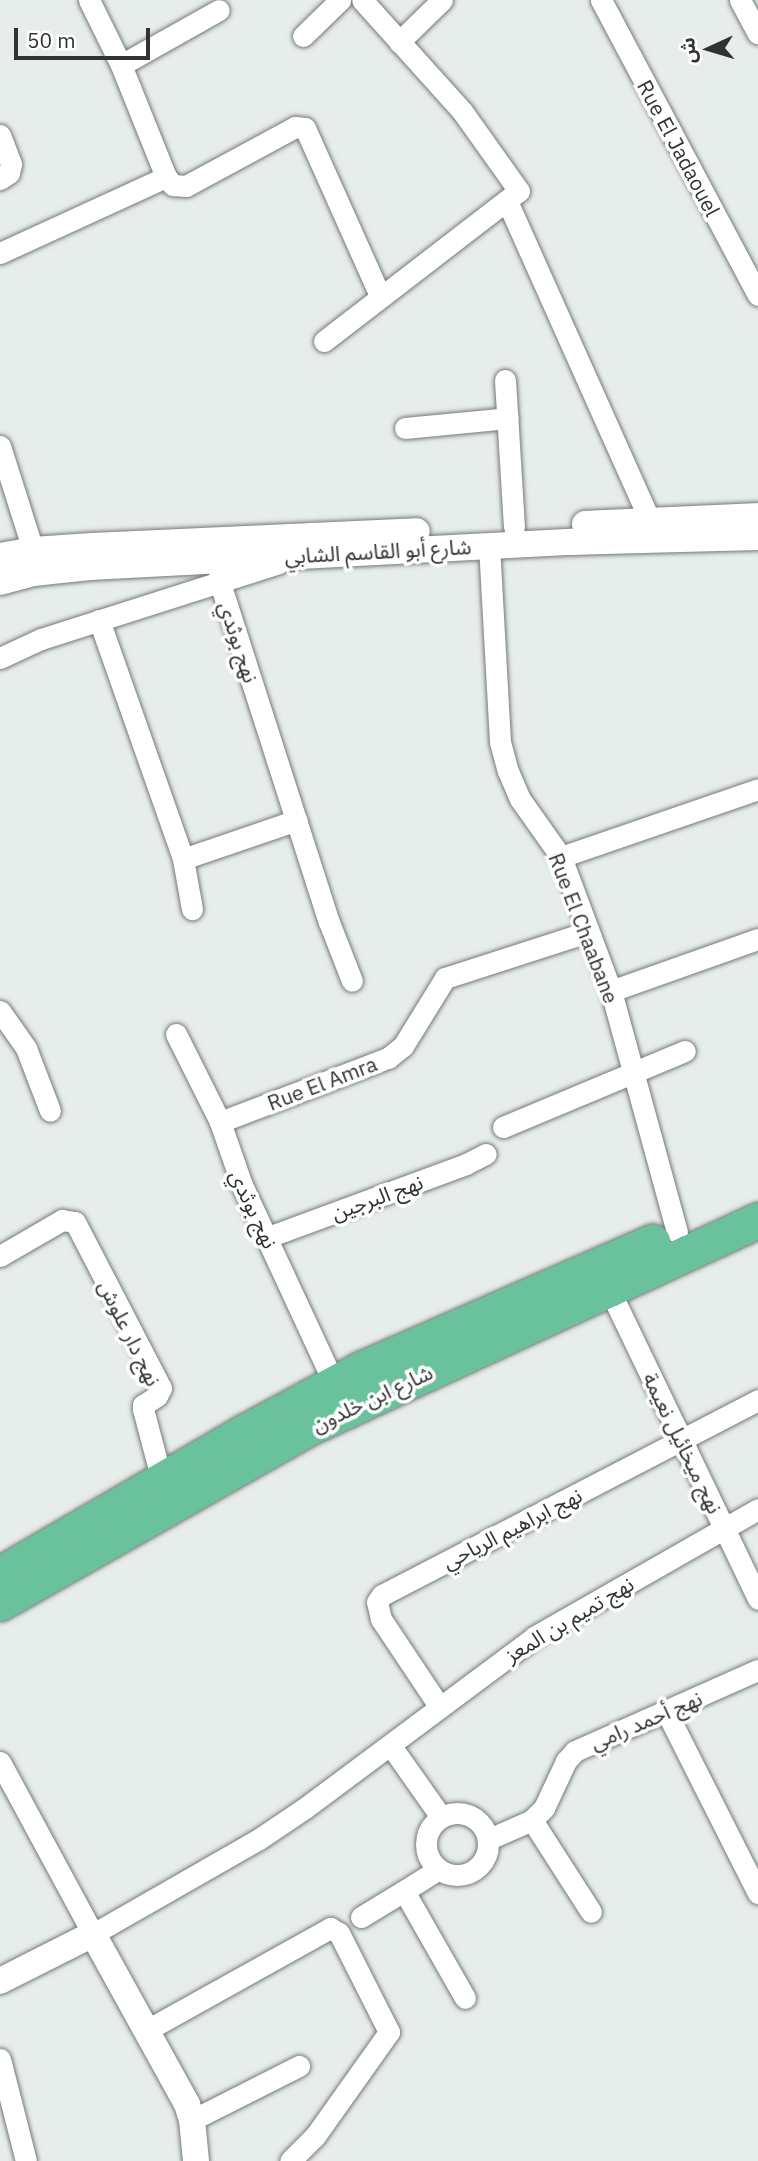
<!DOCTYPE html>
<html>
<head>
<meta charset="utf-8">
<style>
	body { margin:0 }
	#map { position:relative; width:758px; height:2161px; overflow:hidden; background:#e7edea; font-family:"IBM Plex Sans","Noto Sans Arabic",sans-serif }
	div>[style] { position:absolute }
	.roads { filter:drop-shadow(0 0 2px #757a77) drop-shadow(0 0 2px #757a77) }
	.minor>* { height:21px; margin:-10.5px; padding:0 10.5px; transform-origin:10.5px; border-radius:10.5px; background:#fff }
	.minor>.ring { margin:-10.5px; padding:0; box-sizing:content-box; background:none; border:21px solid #fff; border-radius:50% }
	.tertiary>* { height:26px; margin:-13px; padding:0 13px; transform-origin:13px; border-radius:13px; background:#fff }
	.trunk>* { height:35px; margin:-17.5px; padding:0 17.5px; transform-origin:17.5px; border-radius:17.5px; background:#6ac29c }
	span { translate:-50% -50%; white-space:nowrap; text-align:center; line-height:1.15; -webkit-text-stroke:7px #fff; paint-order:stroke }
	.street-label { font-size:21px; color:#313332 }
	.north { position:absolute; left:674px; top:14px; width:70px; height:70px; -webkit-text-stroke:5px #fff; paint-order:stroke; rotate:266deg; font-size:19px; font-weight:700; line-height:28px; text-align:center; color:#313332 }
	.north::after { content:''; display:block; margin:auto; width:24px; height:32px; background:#313332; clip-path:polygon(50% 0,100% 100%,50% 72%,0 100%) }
	.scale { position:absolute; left:14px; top:28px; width:136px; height:32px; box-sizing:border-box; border:4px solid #313332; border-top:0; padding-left:9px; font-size:21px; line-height:24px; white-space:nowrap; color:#313332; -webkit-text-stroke:5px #fff; paint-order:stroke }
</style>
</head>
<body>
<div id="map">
	<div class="roads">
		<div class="minor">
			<div style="left:89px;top:0;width:72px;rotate:63.8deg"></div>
			<div style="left:121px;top:65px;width:121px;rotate:68.1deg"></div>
			<div style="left:166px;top:177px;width:11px;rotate:49deg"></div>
			<div style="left:173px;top:185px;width:13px;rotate:4deg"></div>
			<div style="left:186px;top:186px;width:124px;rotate:-28.4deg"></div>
			<div style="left:295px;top:127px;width:10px;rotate:6deg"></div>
			<div style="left:305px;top:128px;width:184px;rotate:65.9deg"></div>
			<div style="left:601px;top:0;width:334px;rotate:62deg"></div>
			<div style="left:740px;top:0;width:38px;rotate:62deg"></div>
			<div style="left:303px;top:36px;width:52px;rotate:-44.2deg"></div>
			<div style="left:399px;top:42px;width:60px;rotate:-44.3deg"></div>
			<div style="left:121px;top:65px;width:112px;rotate:-29.3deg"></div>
			<div style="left:0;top:135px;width:31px;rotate:69deg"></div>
			<div style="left:11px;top:164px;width:9px;rotate:103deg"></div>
			<div style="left:9px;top:173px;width:11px;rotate:146deg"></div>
			<div style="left:507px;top:201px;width:365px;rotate:65.9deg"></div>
			<div style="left:0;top:253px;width:183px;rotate:-24.6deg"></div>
			<div style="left:324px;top:341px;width:246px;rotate:-37.6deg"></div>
			<div style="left:519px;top:191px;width:98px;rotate:-125.5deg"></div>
			<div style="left:462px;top:111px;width:149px;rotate:-132deg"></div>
			<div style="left:505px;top:380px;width:147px;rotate:86.5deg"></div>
			<div style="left:405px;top:428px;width:103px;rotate:-5.5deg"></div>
			<div style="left:0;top:446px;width:109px;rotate:72.4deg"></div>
			<div style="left:218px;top:545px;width:38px;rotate:87deg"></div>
			<div style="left:220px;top:583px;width:356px;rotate:72.2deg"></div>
			<div style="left:329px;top:922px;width:63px;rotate:68.7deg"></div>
			<div style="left:489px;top:545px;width:197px;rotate:86.8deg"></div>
			<div style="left:500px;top:742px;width:30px;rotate:75deg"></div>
			<div style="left:508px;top:771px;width:30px;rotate:67deg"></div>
			<div style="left:520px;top:799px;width:71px;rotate:54.7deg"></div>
			<div style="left:561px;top:857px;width:143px;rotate:69.5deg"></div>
			<div style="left:611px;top:991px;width:250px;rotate:74.7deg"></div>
			<div style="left:99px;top:620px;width:253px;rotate:70.6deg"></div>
			<div style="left:183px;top:859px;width:51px;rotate:79.8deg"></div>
			<div style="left:0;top:658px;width:45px;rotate:-24.9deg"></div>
			<div style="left:41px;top:639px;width:250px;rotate:-17.7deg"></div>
			<div style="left:561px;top:857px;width:208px;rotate:-19deg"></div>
			<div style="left:183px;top:859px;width:120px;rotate:-18.9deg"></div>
			<div style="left:611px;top:991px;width:156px;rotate:-19.5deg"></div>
			<div style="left:0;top:1011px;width:45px;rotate:54.9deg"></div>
			<div style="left:26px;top:1048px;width:67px;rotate:69.1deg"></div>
			<div style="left:176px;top:1034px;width:98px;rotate:63.4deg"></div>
			<div style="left:220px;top:1122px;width:67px;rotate:70.8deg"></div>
			<div style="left:242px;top:1185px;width:218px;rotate:65.1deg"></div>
			<div style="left:220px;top:1122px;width:180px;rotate:-20.9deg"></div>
			<div style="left:388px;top:1058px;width:19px;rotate:-39deg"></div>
			<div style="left:403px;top:1046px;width:80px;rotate:-58.3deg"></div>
			<div style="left:445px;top:978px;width:149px;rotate:-17.9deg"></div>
			<div style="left:503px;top:1127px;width:197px;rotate:-22.7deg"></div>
			<div style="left:268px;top:1237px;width:211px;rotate:-20.2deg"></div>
			<div style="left:466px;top:1164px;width:22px;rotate:-27deg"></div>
			<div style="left:0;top:1256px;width:72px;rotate:-30.1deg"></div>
			<div style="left:62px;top:1220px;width:13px;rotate:9deg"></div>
			<div style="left:75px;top:1222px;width:187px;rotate:62.6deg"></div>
			<div style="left:161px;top:1388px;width:9px;rotate:117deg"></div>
			<div style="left:157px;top:1396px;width:17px;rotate:147deg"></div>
			<div style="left:143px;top:1405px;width:4px;rotate:90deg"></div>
			<div style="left:143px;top:1409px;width:74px;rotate:75.2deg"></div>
			<div style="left:608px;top:1287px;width:346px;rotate:64.3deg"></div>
			<div style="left:439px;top:1706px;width:105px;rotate:-123.7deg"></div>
			<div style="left:381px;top:1619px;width:17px;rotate:-103deg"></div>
			<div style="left:377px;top:1602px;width:9px;rotate:-54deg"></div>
			<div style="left:382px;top:1595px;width:424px;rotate:-27.4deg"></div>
			<div style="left:667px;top:1713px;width:202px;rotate:63.2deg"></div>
			<div style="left:391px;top:1746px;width:87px;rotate:54.8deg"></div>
			<div style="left:0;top:1762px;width:196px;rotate:61.6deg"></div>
			<div style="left:93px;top:1934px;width:191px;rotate:-29.8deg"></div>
			<div style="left:259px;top:1839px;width:55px;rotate:-34deg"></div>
			<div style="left:305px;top:1808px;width:286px;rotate:-36.7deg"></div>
			<div style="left:534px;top:1637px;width:258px;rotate:-29.7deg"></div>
			<div class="ring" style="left:426px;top:1813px;width:41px;height:41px"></div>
			<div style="left:532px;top:1820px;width:109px;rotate:57.3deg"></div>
			<div style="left:489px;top:1839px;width:47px;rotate:-23.8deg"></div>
			<div style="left:532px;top:1820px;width:17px;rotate:-45deg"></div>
			<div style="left:544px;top:1808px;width:52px;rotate:-64.9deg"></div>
			<div style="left:566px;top:1761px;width:13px;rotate:-48deg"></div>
			<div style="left:575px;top:1751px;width:200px;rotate:-23.9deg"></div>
			<div style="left:404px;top:1891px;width:41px;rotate:-32.2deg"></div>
			<div style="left:361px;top:1917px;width:50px;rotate:-31.2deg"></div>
			<div style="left:404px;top:1891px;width:123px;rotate:60.3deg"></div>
			<div style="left:147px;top:2030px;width:210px;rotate:-29.1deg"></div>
			<div style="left:330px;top:1928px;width:10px;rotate:29deg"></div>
			<div style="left:339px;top:1933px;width:111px;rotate:63.2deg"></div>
			<div style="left:389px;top:2032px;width:128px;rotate:125.4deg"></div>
			<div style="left:315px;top:2136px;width:35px;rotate:135deg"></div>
			<div style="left:0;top:2059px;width:105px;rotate:75.7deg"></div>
			<div style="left:192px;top:2120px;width:120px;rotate:-26.8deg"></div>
		</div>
		<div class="tertiary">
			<div style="left:585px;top:524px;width:173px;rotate:-2.6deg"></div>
			<div style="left:0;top:556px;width:34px;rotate:-10deg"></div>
			<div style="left:33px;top:550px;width:59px;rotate:-3.9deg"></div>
			<div style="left:92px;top:546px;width:325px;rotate:-2.6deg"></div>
			<div style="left:0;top:582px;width:34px;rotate:-15deg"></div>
			<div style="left:33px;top:573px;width:57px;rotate:-6deg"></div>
			<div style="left:90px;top:567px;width:482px;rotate:-3deg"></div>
			<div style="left:571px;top:542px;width:187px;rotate:-1.5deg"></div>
			<div style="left:0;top:1981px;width:104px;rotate:-26.8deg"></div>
			<div style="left:93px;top:1934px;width:194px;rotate:61.1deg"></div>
			<div style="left:187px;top:2104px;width:17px;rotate:73deg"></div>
			<div style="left:192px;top:2120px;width:41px;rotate:84.4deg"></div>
		</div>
		<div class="trunk">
			<div style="left:0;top:1574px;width:282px;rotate:-30.2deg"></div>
			<div style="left:244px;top:1432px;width:133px;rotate:-28.3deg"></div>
			<div style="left:361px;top:1369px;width:318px;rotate:-23.6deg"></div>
			<div style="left:0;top:1603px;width:352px;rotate:-29.6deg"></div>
			<div style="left:306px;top:1429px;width:498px;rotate:-24.8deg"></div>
		</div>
	</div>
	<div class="street-label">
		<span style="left:679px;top:148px;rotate:62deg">Rue El Jadaouel</span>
		<span style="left:378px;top:551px;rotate:-3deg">شارع أبو القاسم الشابي</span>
		<span style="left:239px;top:642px;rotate:72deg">نهج بوثدي</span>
		<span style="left:584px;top:928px;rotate:69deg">Rue El Chaabane</span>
		<span style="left:322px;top:1083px;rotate:-21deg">Rue El Amra</span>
		<span style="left:377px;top:1197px;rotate:-20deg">نهج البرجين</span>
		<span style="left:254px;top:1209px;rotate:65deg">نهج بوثدي</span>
		<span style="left:130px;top:1333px;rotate:64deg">نهج دار علوش</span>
		<span style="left:372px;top:1398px;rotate:-25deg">شارع ابن خلدون</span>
		<span style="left:683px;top:1443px;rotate:64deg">نهج ميخائيل نعيمة</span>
		<span style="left:512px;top:1528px;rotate:-27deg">نهج ابراهيم الرياحي</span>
		<span style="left:569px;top:1619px;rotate:-31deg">نهج تميم بن المعز</span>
		<span style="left:646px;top:1720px;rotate:-23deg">نهج أحمد رامي</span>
	</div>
	<div class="north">ش</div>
	<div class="scale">50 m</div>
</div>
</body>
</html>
